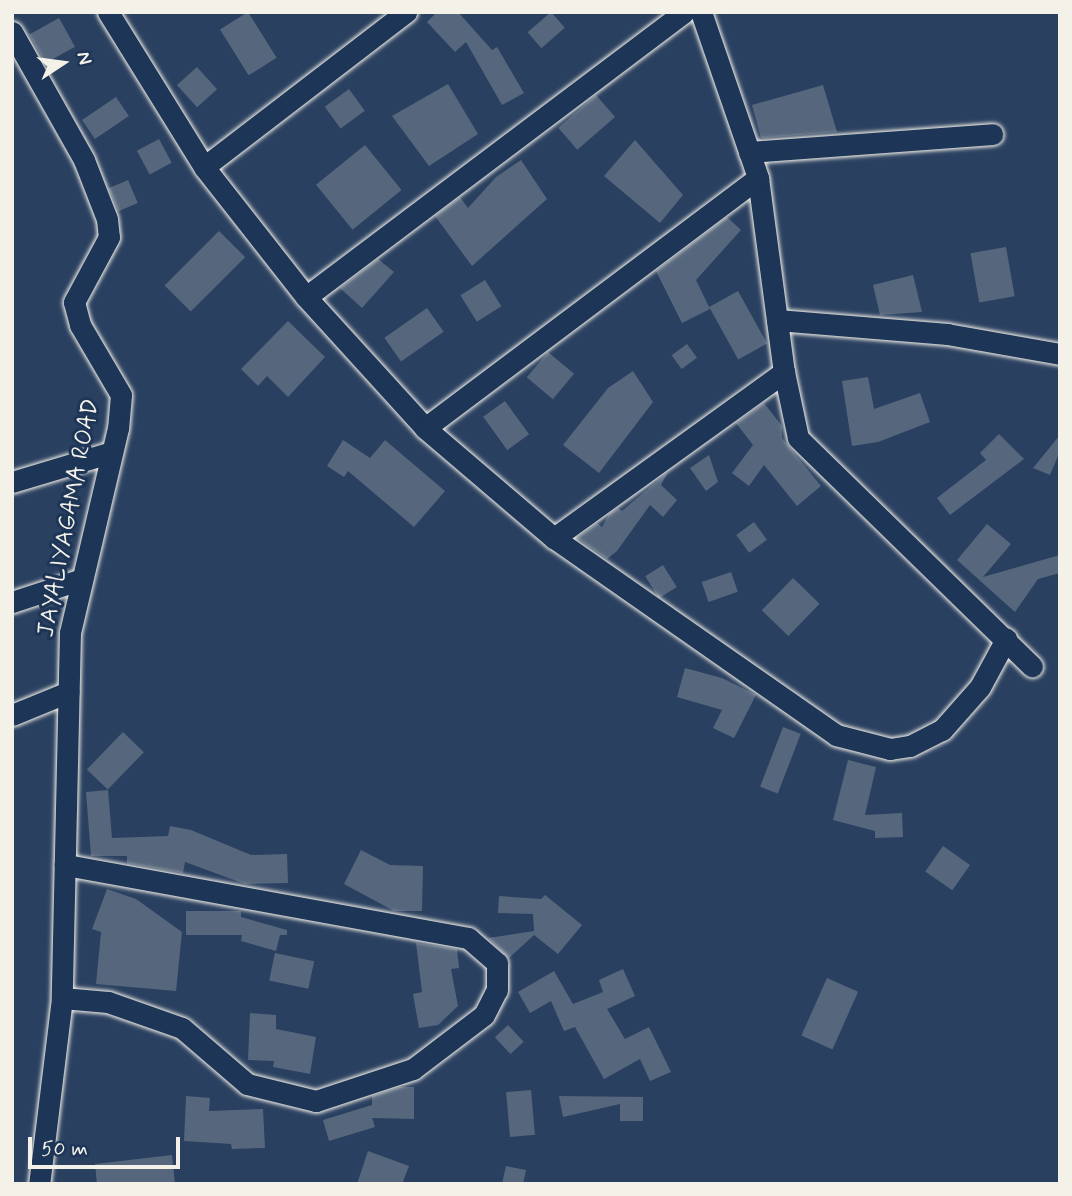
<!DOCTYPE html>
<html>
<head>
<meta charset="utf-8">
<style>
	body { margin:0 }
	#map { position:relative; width:1072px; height:1196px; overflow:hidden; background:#2a4060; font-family:Mynerve,sans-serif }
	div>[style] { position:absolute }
	.building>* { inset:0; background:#56677d; transform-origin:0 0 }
	.roads { filter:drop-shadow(0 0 2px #f4f1e8) drop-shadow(0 0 2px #f4f1e8) }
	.minor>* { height:21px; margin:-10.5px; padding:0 10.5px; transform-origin:10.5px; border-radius:10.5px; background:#1d3557 }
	span { translate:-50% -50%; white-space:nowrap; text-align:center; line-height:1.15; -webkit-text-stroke:6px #1d3557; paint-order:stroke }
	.street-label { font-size:24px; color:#f4f1e8 }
	.frame { position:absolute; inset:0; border:14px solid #f4f1e8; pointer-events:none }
	.north { position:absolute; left:28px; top:28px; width:70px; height:70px; -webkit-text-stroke:5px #1d3557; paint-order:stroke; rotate:77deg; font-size:19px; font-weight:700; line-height:28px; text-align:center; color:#f4f1e8 }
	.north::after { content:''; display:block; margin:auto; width:24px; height:32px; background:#f4f1e8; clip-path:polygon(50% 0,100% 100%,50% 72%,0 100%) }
	.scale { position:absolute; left:28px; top:1137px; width:152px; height:32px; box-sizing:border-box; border:4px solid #f4f1e8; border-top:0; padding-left:9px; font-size:21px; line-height:24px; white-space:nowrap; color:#f4f1e8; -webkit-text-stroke:5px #1d3557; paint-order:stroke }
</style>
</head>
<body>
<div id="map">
	<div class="building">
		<div style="left:248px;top:12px;width:54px;height:33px;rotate:58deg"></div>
		<div style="clip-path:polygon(437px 12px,458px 12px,492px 50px,497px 47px,524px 93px,502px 105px,466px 42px,455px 52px,427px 22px)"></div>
		<div style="left:551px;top:12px;width:21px;height:31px;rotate:49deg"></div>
		<div style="left:59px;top:18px;width:33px;height:34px;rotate:61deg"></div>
		<div style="left:197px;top:67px;width:30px;height:27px;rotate:48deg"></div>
		<div style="clip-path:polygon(448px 84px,478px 134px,429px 166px,392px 116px)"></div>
		<div style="clip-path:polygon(823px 85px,837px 132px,761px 138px,752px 105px)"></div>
		<div style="left:349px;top:89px;width:27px;height:30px;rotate:54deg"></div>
		<div style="left:596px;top:95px;width:29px;height:50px;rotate:49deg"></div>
		<div style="left:116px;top:97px;width:23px;height:41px;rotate:56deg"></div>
		<div style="left:159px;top:139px;width:27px;height:25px;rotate:62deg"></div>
		<div style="clip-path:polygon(635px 140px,683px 195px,660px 223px,604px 176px)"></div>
		<div style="left:365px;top:145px;width:58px;height:63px;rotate:51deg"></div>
		<div style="clip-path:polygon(521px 160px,547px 199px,472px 266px,435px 216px,460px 197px,468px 208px,496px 177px)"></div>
		<div style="left:128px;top:180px;width:25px;height:21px;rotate:67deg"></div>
		<div style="clip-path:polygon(727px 217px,741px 230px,696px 280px,710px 309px,682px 323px,656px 271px)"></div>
		<div style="left:219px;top:231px;width:37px;height:77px;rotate:45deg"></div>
		<div style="left:1006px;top:247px;width:50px;height:36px;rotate:80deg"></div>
		<div style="clip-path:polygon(378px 259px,394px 272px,362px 308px,340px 288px)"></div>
		<div style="clip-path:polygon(913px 275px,922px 312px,880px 315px,873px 285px)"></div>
		<div style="left:485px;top:280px;width:31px;height:29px;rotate:58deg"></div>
		<div style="left:738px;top:291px;width:60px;height:33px;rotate:61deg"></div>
		<div style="left:427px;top:308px;width:29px;height:52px;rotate:55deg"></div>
		<div style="clip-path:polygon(288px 321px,325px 357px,288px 397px,267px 376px,258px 386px,241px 369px)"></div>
		<div style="left:687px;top:344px;width:17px;height:19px;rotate:54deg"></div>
		<div style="left:548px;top:352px;width:34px;height:33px;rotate:40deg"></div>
		<div style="clip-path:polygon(633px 371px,653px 402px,599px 473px,563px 445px,608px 388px)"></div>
		<div style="clip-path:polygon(868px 377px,874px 409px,920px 393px,930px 422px,878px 442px,852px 446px,842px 381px)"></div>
		<div style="left:505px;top:401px;width:41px;height:27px;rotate:54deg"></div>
		<div style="clip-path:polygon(764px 403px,782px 426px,782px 438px,821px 486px,797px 506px,764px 465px,749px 486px,732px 473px,753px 445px,736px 423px)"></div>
		<div style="clip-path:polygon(999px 434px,1024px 459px,950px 515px,937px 498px,986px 460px,980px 453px)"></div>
		<div style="clip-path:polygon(1060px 435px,1060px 451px,1050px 475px,1033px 468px)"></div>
		<div style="clip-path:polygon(343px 440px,370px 458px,385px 440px,445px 491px,414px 527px,348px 471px,344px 477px,327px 466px)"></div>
		<div style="clip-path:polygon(709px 455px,718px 482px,706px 491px,690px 468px)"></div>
		<div style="clip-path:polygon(668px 472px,661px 485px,677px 500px,663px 517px,650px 505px,617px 551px,607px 559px,577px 538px,597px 523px,602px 527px,609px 514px,618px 508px,622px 511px)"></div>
		<div style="left:754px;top:522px;width:22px;height:22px;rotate:54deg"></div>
		<div style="clip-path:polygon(987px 524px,1011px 544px,983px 577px,1060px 555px,1060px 573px,1038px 579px,1015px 612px,957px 560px)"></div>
		<div style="left:663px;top:565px;width:26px;height:21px;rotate:58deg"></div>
		<div style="left:731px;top:572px;width:21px;height:31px;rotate:71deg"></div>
		<div style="left:793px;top:578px;width:37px;height:45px;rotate:44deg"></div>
		<div style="clip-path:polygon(685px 668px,722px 678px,756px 695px,734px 738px,713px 728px,722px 710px,677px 697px)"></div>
		<div style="left:783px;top:727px;width:19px;height:64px;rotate:21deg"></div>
		<div style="left:123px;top:732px;width:29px;height:52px;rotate:44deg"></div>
		<div style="clip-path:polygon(848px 760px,876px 767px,865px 815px,902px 813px,903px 837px,875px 838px,875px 831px,833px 820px)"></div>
		<div style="clip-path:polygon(108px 790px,112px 838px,168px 836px,170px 826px,191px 830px,251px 855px,287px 854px,288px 883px,245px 884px,185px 862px,183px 873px,127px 863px,127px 856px,91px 856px,86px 792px)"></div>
		<div style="left:943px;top:846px;width:33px;height:31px;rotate:35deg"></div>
		<div style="clip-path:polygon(361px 850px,390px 865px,423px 866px,422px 911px,394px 911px,344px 884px)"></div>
		<div style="clip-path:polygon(107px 889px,136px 899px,182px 932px,176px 991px,96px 984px,101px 932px,92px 929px)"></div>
		<div style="clip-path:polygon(545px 895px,582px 925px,558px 954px,534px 935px,509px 958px,488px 938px,534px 931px,533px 914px,498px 913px,499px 896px,541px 899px)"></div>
		<div style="clip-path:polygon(186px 911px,241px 911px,241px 917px,287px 930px,287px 935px,280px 935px,276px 951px,241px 941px,242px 935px,186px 935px)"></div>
		<div style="clip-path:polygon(416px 943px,457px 949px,459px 968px,451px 969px,458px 1006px,438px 1025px,419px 1028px,413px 994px,422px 992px)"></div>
		<div style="left:275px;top:953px;width:40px;height:28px;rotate:12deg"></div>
		<div style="clip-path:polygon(623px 969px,635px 996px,607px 1009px,625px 1039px,649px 1027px,671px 1072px,650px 1081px,640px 1059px,604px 1079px,575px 1027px,564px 1031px,551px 1001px,530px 1013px,518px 992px,554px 971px,573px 1004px,603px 992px,599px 980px)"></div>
		<div style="left:827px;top:978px;width:34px;height:63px;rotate:24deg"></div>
		<div style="clip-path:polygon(250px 1013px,276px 1015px,276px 1029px,316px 1037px,310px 1074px,273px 1067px,274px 1061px,248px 1060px)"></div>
		<div style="left:508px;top:1025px;width:23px;height:18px;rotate:47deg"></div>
		<div style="clip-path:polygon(400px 1087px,414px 1087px,414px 1119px,372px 1118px,375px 1127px,329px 1141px,323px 1120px,372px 1105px,372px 1096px)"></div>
		<div style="left:531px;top:1090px;width:45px;height:25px;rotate:85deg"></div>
		<div style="clip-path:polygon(186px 1096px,210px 1098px,209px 1111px,263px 1109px,265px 1148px,232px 1149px,231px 1144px,184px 1141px)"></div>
		<div style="clip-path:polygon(559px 1096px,643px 1097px,643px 1121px,620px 1121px,620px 1104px,563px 1117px)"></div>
		<div style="clip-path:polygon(368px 1151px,409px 1166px,402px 1184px,357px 1184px)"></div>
		<div style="clip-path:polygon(172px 1155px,175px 1184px,97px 1184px,95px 1164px)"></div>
		<div style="clip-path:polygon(506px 1166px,526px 1170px,523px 1184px,502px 1184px)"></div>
	</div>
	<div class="roads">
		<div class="minor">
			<div style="left:108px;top:12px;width:182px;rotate:58.2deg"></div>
			<div style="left:204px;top:167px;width:165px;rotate:51.9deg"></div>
			<div style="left:306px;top:297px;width:177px;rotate:47.7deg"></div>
			<div style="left:425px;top:428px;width:170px;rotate:40.5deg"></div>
			<div style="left:554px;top:538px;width:344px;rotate:34.9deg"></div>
			<div style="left:836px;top:735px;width:56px;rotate:14.5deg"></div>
			<div style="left:890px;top:749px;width:20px;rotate:-9deg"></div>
			<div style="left:910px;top:746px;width:36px;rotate:-27deg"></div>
			<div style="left:942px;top:730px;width:57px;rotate:-48.5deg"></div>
			<div style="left:980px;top:687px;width:55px;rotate:-61.6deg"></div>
			<div style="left:701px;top:12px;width:176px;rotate:71deg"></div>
			<div style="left:758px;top:178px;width:196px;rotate:82.4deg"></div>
			<div style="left:784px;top:372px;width:67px;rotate:78deg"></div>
			<div style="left:798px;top:438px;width:327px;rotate:44.3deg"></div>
			<div style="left:12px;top:32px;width:147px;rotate:60.6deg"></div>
			<div style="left:84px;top:160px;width:63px;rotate:68.7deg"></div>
			<div style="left:107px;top:219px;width:18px;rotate:84deg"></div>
			<div style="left:109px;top:237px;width:74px;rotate:118.3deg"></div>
			<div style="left:74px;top:302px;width:24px;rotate:75deg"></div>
			<div style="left:80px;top:325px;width:81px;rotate:59.6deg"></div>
			<div style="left:121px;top:395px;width:33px;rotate:95deg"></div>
			<div style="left:118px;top:428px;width:210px;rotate:103.2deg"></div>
			<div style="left:70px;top:632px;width:366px;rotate:91.3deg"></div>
			<div style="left:62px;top:998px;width:187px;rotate:97deg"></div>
			<div style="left:749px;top:152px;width:244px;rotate:-4.2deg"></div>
			<div style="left:204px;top:167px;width:255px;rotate:-37.5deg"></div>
			<div style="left:306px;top:297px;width:473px;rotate:-37deg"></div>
			<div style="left:777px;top:320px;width:171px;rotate:4.7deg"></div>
			<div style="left:947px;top:334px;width:115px;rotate:10deg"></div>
			<div style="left:425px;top:428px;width:416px;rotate:-36.9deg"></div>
			<div style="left:12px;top:482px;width:104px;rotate:-16.7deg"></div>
			<div style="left:554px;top:538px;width:284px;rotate:-35.8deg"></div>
			<div style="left:12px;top:602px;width:74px;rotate:-18.2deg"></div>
			<div style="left:12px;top:715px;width:61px;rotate:-22.3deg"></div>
			<div style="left:62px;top:998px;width:46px;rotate:5deg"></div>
			<div style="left:108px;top:1002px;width:78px;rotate:19.4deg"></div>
			<div style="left:182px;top:1028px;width:86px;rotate:40.7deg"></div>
			<div style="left:247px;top:1084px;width:71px;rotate:13.8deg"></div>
			<div style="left:316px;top:1101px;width:102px;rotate:-18.3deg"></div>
			<div style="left:413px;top:1069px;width:89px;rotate:-37.3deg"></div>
			<div style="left:484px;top:1015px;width:28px;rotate:-63deg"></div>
			<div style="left:497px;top:990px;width:27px;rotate:-90deg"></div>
			<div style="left:497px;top:963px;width:38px;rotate:-139deg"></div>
			<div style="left:468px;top:938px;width:410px;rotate:-169.7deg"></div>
		</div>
	</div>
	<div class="street-label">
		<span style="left:69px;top:518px;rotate:-79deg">JAYALIYAGAMA ROAD</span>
	</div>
	<div class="frame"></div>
	<div class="north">N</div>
	<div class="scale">50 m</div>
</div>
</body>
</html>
